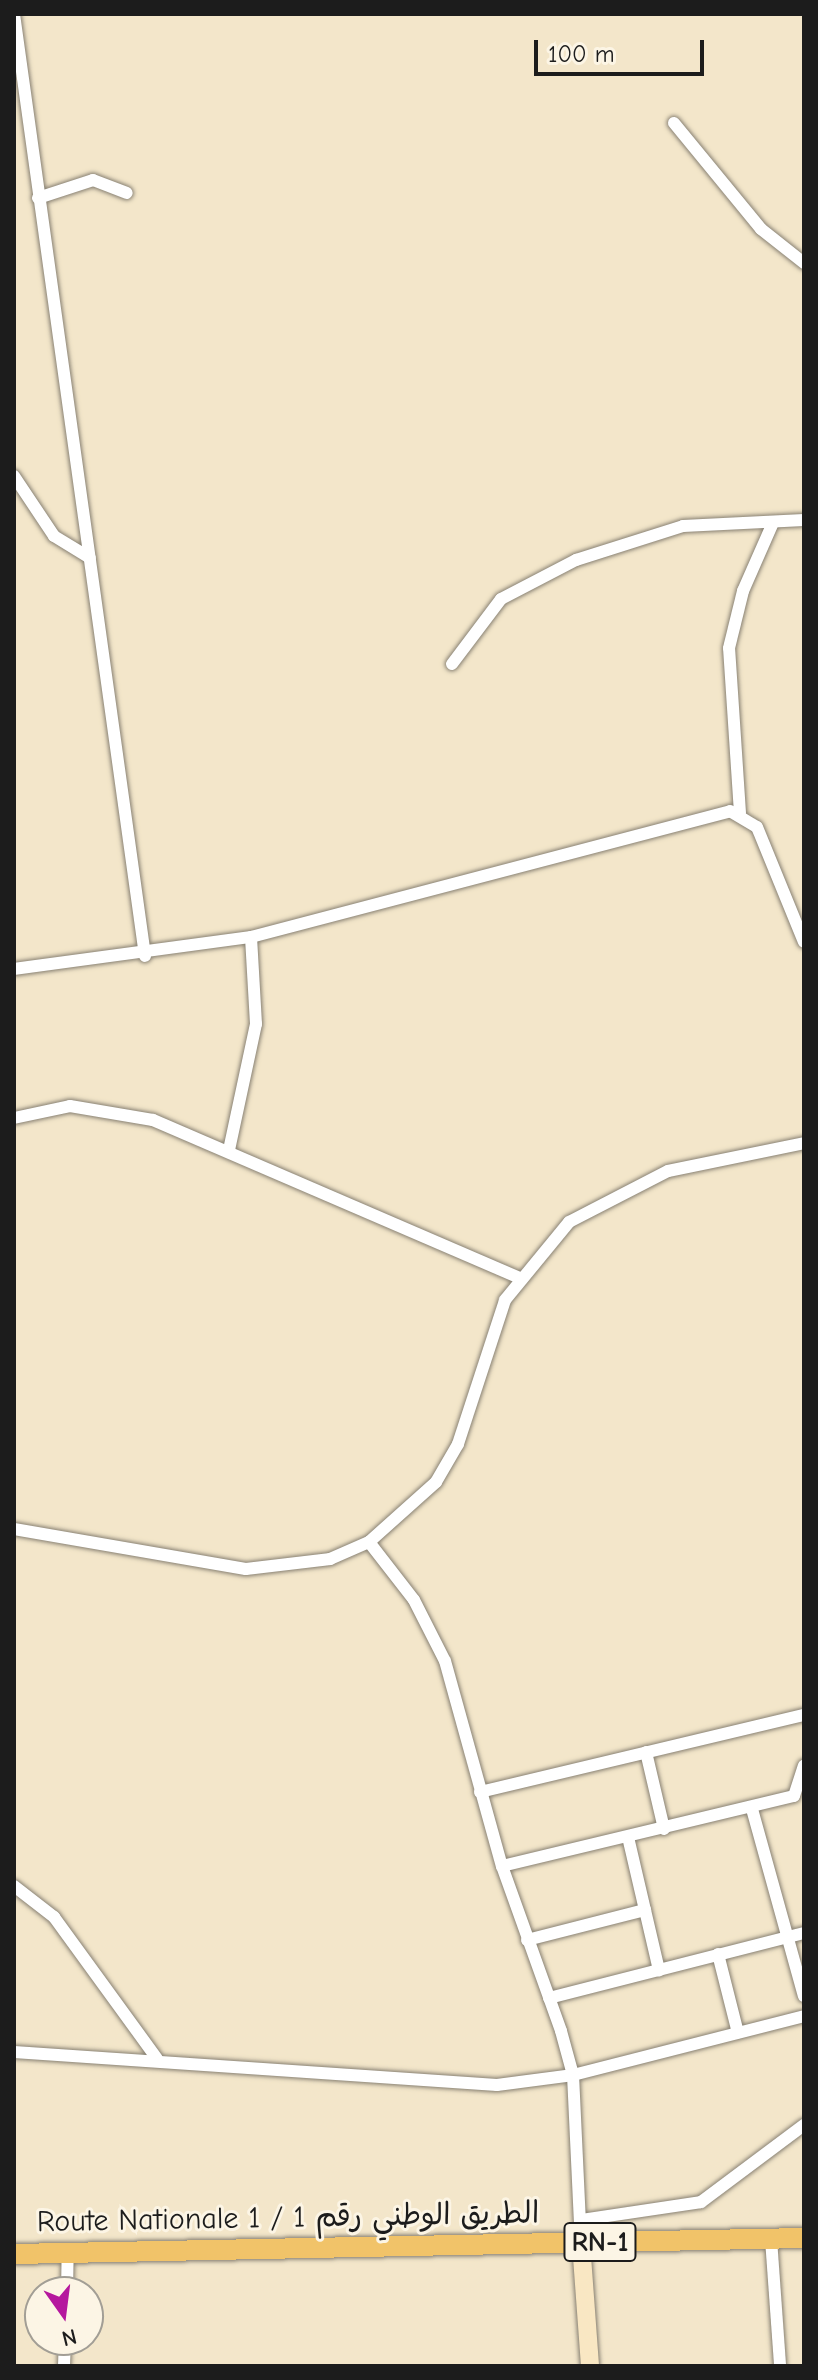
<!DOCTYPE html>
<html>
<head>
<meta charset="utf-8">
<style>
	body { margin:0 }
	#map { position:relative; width:818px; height:2380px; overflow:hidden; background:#f3e6ca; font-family:"Comic Neue","Playpen Sans Arabic",sans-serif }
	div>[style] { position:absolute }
	.roads { filter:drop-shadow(0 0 2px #888173) drop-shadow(0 0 2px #888173) }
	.minor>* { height:12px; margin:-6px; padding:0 6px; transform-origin:6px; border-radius:6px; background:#fff }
	.secondary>* { height:18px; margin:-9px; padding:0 9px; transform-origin:9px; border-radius:9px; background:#f9e7c3 }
	.primary>* { height:20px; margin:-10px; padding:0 10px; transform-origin:10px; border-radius:10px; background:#f1c369 }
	span { translate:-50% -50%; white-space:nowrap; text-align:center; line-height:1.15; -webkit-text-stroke:6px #fcf5e5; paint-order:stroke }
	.shield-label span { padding:2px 6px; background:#fcf5e5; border:2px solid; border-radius:6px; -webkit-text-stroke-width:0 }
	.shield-label { font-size:28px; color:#1c1c1c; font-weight:700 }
	.street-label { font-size:30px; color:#1c1c1c }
	.frame { position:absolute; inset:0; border:16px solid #1c1c1c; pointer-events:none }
	.north { position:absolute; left:24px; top:2276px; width:80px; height:80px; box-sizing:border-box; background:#fcf5e5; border:2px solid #a29e95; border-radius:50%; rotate:166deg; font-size:22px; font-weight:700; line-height:32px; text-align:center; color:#1c1c1c }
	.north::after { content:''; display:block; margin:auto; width:28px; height:36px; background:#b5179e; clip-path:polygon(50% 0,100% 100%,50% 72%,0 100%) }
	.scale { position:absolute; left:534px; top:40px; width:170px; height:36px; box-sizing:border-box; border:4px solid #1c1c1c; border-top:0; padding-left:10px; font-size:24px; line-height:28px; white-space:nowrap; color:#1c1c1c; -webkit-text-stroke:6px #fcf5e5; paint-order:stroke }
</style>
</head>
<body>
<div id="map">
	<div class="roads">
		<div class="minor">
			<div style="left:14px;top:14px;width:951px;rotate:82.08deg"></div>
			<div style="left:674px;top:123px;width:137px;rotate:50.6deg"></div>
			<div style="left:761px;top:229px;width:55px;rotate:38.3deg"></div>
			<div style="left:38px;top:198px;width:58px;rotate:-18.1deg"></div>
			<div style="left:93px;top:180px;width:36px;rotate:21deg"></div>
			<div style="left:14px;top:476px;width:72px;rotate:56.3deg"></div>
			<div style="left:54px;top:536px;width:42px;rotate:31.4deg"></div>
			<div style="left:452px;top:664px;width:81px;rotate:-53deg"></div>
			<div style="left:501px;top:599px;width:85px;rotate:-27.5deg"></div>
			<div style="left:576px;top:560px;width:112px;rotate:-17.6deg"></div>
			<div style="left:683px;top:526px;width:121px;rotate:-2.8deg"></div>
			<div style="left:740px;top:813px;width:165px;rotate:-93.8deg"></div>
			<div style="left:729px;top:648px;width:59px;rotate:-76.2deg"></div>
			<div style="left:743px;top:591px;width:72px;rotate:-66.3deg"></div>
			<div style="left:14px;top:969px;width:239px;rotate:-7.7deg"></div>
			<div style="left:251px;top:937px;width:495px;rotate:-14.7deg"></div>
			<div style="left:730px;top:811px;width:31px;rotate:31deg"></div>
			<div style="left:757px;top:827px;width:124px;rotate:67.8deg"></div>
			<div style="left:14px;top:1118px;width:57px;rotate:-12.1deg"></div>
			<div style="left:70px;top:1106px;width:84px;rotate:9.6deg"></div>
			<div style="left:153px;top:1120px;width:399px;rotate:23.3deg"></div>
			<div style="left:229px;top:1150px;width:129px;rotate:-77.9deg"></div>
			<div style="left:256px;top:1024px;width:87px;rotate:-93.3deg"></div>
			<div style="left:14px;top:1529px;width:235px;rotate:9.8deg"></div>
			<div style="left:246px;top:1569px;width:85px;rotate:-6.8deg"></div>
			<div style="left:330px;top:1559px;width:43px;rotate:-23.6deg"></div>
			<div style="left:369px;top:1542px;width:90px;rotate:-41.8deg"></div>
			<div style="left:436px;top:1482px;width:44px;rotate:-59.9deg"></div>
			<div style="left:458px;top:1444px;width:151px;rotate:-71.9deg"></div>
			<div style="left:505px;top:1300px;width:101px;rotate:-50.6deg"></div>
			<div style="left:569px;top:1222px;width:111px;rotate:-27.3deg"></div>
			<div style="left:668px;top:1171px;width:139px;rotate:-11.6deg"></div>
			<div style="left:369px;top:1542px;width:73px;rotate:52.2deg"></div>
			<div style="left:414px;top:1600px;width:68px;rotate:63.1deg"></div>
			<div style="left:445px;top:1661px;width:213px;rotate:74.5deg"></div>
			<div style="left:502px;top:1866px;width:175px;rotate:70.3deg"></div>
			<div style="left:561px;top:2031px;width:46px;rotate:74.7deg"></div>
			<div style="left:573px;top:2075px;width:168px;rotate:87.3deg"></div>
			<div style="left:646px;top:1752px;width:79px;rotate:76.8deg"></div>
			<div style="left:480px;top:1792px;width:333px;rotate:-13.4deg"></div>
			<div style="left:752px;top:1809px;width:194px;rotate:74.5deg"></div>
			<div style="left:628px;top:1837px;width:137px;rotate:76.9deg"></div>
			<div style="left:502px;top:1866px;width:300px;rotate:-13.5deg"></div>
			<div style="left:794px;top:1796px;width:32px;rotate:-72deg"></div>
			<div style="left:14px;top:1886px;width:51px;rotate:37.8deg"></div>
			<div style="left:54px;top:1917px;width:175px;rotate:54deg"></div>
			<div style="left:527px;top:1940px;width:122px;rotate:-14.3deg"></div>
			<div style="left:718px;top:1954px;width:81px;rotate:75.8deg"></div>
			<div style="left:549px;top:1998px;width:263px;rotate:-14.3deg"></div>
			<div style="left:14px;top:2052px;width:484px;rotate:3.9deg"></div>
			<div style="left:497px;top:2085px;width:77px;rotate:-7.5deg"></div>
			<div style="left:573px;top:2075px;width:238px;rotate:-14.3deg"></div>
			<div style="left:581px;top:2220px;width:121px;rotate:-8.5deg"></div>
			<div style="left:701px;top:2202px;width:129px;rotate:-36.8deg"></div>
			<div style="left:771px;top:2239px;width:127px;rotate:85.9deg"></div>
			<div style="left:67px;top:2292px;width:39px;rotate:-89deg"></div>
			<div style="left:64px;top:2366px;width:26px;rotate:-88deg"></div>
		</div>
		<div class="secondary">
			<div style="left:581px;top:2243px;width:123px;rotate:85.8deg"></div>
		</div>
		<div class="primary">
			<div style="left:14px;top:2254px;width:790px;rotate:-1.16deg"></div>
		</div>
	</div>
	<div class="shield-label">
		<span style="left:600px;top:2242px">RN-1</span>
	</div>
	<div class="street-label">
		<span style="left:288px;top:2218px;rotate:-1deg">Route Nationale 1 / الطريق الوطني رقم 1</span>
	</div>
	<div class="frame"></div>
	<div class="north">N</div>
	<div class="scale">100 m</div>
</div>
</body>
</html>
